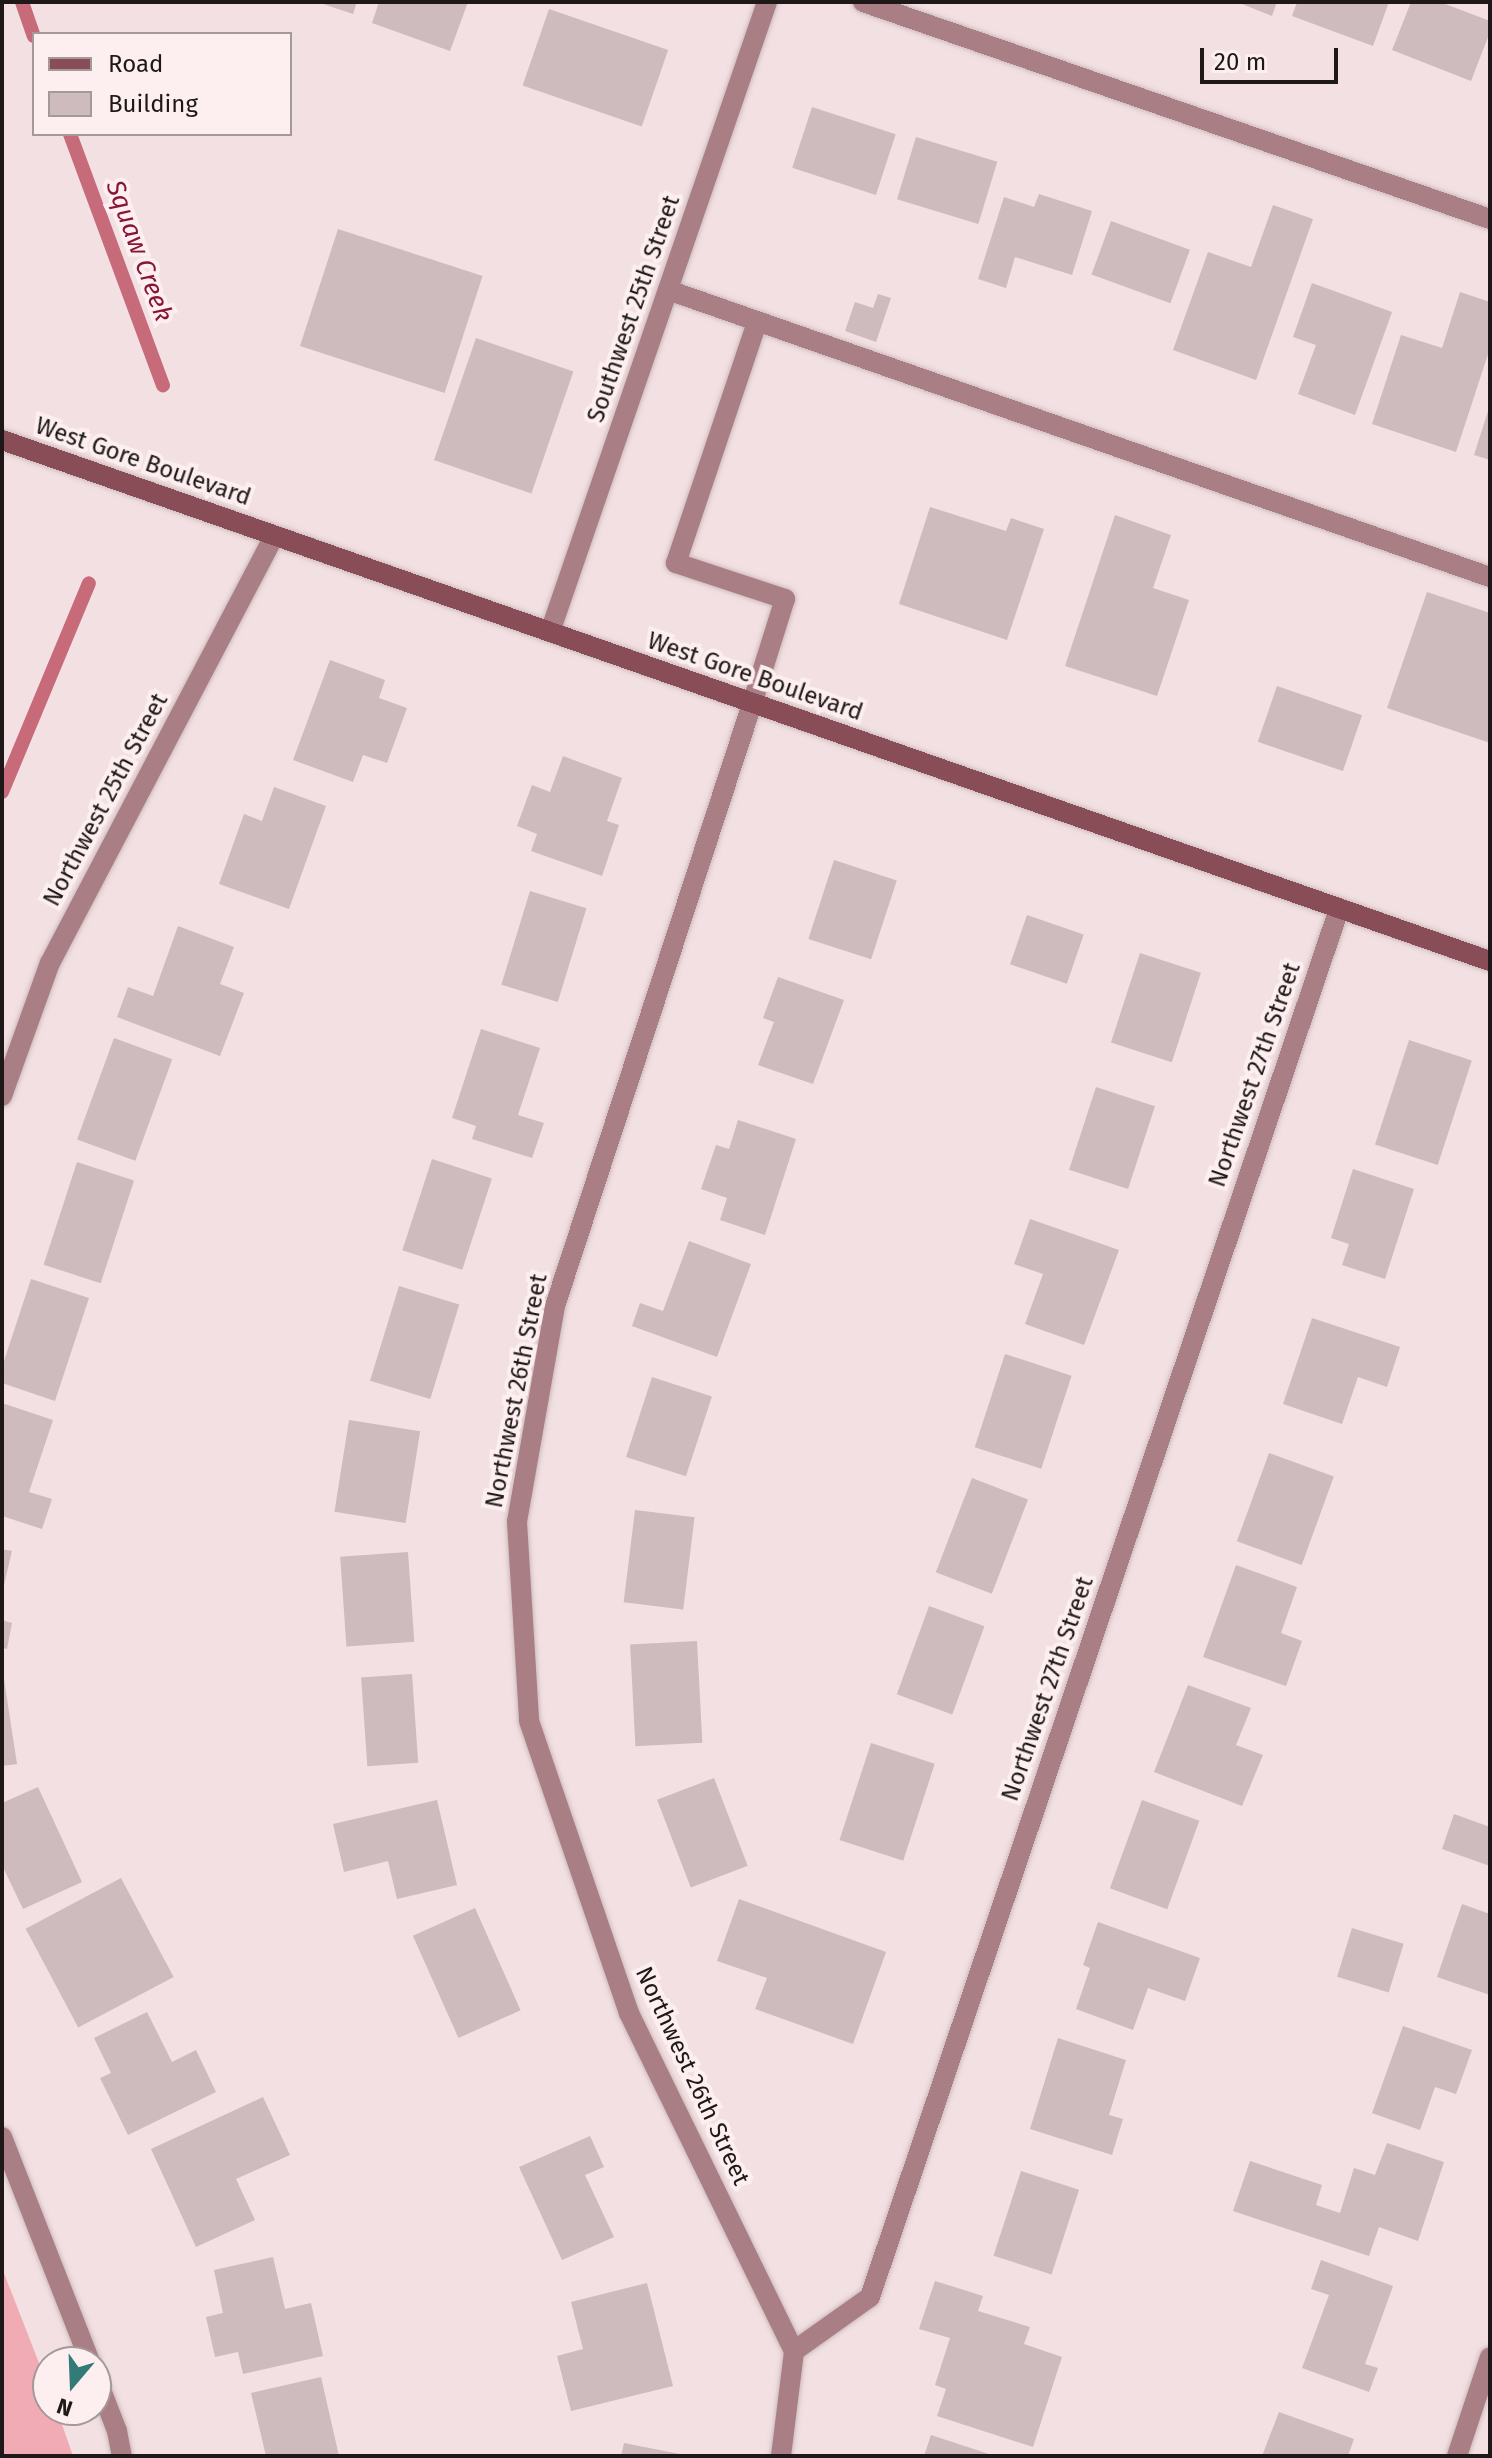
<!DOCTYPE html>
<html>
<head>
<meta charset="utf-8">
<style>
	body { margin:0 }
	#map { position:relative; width:1492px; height:2458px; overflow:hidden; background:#f3e0e2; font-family:"Fira Sans",sans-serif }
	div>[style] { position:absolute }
	.green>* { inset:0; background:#f0abb4 }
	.stream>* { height:14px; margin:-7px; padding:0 7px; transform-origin:7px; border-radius:7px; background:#c76a7a }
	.building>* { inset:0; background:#cdbbbd; transform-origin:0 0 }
	.roads { filter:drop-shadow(0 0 2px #cdbcbe) drop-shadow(0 0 2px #cdbcbe) }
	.service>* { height:20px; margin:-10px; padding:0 10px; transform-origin:10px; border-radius:10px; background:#a97e84 }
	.minor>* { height:20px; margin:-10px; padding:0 10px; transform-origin:10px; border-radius:10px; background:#a97e84 }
	.secondary>* { height:20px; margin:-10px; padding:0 10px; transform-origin:10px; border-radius:10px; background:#884d56 }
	span { translate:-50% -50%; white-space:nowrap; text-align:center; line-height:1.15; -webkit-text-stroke:8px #fdeff0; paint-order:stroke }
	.street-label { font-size:24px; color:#1e1819 }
	.water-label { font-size:26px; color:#871537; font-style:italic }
	.frame { position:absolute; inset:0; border:4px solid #1e1819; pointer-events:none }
	.legend { position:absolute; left:32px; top:32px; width:260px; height:104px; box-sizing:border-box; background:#fdeff0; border:2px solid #a4999a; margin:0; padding:10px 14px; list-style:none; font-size:24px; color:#1e1819 }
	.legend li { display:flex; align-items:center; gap:16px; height:40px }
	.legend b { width:40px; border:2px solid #a4999a }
	.north { position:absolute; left:32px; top:2346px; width:80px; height:80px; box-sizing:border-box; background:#fdeff0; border:2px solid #a4999a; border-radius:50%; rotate:199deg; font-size:22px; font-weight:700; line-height:32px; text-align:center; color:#1e1819 }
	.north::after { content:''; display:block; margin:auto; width:28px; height:36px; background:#327b77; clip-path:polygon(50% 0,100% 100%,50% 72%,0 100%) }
	.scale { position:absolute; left:1200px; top:48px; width:138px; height:36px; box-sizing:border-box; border:4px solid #1e1819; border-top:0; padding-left:10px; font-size:24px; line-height:28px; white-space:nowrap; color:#1e1819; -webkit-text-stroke:6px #fdeff0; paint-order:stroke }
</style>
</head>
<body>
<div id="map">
	<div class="green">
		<div style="clip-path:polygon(2px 2268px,48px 2386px,48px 2410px,57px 2410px,73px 2456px,2px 2456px)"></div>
	</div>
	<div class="stream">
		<div style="left:22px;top:2px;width:36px;rotate:71deg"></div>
		<div style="left:70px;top:134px;width:268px;rotate:69.7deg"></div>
		<div style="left:2px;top:792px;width:226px;rotate:-67.4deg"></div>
	</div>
	<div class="building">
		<div style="clip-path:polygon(317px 2px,357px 2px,353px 14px)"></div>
		<div style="clip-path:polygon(379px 2px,468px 2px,450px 51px,372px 23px)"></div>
		<div style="clip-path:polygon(1237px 2px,1277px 2px,1272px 16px)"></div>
		<div style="clip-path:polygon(1297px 2px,1389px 2px,1373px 46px,1292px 16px)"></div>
		<div style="clip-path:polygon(1411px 2px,1440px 2px,1490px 21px,1490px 32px,1471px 81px,1392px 50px)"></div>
		<div style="left:549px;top:9px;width:126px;height:81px;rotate:19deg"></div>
		<div style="left:812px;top:107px;width:88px;height:64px;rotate:18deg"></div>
		<div style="left:916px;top:137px;width:85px;height:65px;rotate:17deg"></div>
		<div style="clip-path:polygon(1039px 194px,1092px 211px,1072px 275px,1015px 257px,1006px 288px,978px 279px,1004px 197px,1034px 207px)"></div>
		<div style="clip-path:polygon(1273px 205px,1313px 219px,1256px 380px,1173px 350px,1208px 252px,1251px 267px)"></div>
		<div style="left:1111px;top:221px;width:84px;height:57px;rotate:20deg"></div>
		<div style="left:338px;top:229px;width:152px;height:123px;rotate:18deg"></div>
		<div style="clip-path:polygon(1312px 283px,1392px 312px,1355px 415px,1298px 394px,1316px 345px,1293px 337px)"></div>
		<div style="clip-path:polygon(1460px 292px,1490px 302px,1490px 348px,1456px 452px,1372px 424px,1401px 335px,1442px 348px)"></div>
		<div style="clip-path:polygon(878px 294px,891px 298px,876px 342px,845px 331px,855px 302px,873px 308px)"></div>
		<div style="left:476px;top:338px;width:103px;height:129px;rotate:19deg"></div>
		<div style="clip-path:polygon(1489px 408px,1490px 408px,1490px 460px,1474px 455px)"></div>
		<div style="clip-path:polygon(930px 507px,1006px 531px,1011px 518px,1044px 529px,1007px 640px,899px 604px)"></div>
		<div style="clip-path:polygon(1115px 515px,1171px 535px,1153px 588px,1189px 600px,1157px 696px,1065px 666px)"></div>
		<div style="clip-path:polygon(1427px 592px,1490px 613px,1490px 743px,1387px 708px)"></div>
		<div style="clip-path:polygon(330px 660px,385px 680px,379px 698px,407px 708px,387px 763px,363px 755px,353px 782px,293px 760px)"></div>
		<div style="left:1277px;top:686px;width:90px;height:59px;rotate:19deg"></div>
		<div style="clip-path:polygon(563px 756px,622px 778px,607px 821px,619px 825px,602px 876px,531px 851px,537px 834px,517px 826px,532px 785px,550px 792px)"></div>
		<div style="clip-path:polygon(274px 787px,326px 806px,289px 909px,219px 884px,244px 814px,262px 821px)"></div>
		<div style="left:834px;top:860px;width:66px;height:83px;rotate:18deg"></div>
		<div style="left:530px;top:891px;width:59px;height:98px;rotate:17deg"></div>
		<div style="left:1027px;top:915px;width:60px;height:52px;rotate:19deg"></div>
		<div style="clip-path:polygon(178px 926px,234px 947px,220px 984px,244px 993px,220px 1056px,117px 1017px,128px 987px,153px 996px)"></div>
		<div style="left:1140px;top:953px;width:64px;height:94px;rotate:18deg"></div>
		<div style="clip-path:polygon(778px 977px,844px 1000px,813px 1084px,758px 1065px,774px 1022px,763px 1018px)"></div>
		<div style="clip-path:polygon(481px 1029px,540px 1048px,518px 1115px,544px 1123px,532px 1158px,472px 1139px,476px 1126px,452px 1118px)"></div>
		<div style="left:114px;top:1038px;width:62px;height:108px;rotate:20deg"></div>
		<div style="left:1409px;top:1040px;width:66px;height:110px;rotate:18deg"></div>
		<div style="left:1096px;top:1087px;width:62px;height:87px;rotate:18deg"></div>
		<div style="clip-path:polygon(738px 1120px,796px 1139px,765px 1235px,720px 1220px,727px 1198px,701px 1189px,716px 1145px,729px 1149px)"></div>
		<div style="left:432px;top:1159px;width:63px;height:96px;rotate:18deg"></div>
		<div style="left:77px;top:1162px;width:60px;height:108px;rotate:18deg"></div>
		<div style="clip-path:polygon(1353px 1169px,1414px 1189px,1385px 1279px,1342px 1265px,1349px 1244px,1331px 1238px)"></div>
		<div style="clip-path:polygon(1030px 1219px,1119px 1250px,1084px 1345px,1025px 1324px,1043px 1274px,1014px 1264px)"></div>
		<div style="clip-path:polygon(689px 1241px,751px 1264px,717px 1357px,632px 1326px,640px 1303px,663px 1311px)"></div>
		<div style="clip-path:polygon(31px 1279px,89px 1298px,55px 1401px,2px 1383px,2px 1367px)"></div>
		<div style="left:399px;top:1286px;width:63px;height:99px;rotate:17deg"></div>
		<div style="clip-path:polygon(1312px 1318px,1400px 1347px,1387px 1387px,1358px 1377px,1342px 1424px,1283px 1404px)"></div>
		<div style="left:1005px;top:1354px;width:70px;height:98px;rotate:18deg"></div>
		<div style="left:652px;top:1377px;width:63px;height:84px;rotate:18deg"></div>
		<div style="clip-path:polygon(2px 1403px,53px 1420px,29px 1492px,52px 1499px,42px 1529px,2px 1516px)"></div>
		<div style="left:349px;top:1420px;width:72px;height:93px;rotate:9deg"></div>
		<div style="left:1269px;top:1453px;width:69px;height:94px;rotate:20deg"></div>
		<div style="left:972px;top:1478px;width:60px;height:101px;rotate:21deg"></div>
		<div style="left:635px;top:1510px;width:60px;height:93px;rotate:7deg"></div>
		<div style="clip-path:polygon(2px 1549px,12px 1551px,3px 1589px,2px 1589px)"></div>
		<div style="left:408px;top:1552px;width:90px;height:68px;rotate:86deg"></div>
		<div style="clip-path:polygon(1236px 1565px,1297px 1587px,1281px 1633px,1302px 1641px,1286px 1686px,1203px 1657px)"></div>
		<div style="left:929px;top:1606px;width:59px;height:94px;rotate:20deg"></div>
		<div style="clip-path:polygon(2px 1620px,12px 1623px,7px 1649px,2px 1648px)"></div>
		<div style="left:697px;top:1641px;width:102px;height:67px;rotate:87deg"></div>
		<div style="clip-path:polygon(2px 1666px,17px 1764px,2px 1766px)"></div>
		<div style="left:412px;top:1674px;width:89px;height:51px;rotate:86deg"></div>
		<div style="clip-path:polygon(1188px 1685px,1251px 1708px,1236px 1745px,1263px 1755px,1242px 1806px,1154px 1772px)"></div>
		<div style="left:871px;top:1743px;width:67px;height:102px;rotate:18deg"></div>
		<div style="left:714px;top:1778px;width:94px;height:61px;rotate:69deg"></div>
		<div style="clip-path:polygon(38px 1787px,82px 1882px,23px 1909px,2px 1865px,2px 1803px)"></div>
		<div style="clip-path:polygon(437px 1800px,457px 1885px,397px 1899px,388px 1861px,344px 1872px,333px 1824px)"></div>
		<div style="left:1142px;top:1800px;width:61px;height:94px;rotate:20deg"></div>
		<div style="clip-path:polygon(1454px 1814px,1490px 1827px,1490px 1866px,1442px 1849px)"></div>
		<div style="left:121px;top:1878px;width:112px;height:108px;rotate:62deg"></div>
		<div style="clip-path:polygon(739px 1899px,886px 1952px,853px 2044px,755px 2009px,767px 1978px,717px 1961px)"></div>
		<div style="clip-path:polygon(1462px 1904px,1490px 1914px,1490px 1995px,1437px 1977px)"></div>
		<div style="left:475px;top:1908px;width:112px;height:68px;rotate:66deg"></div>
		<div style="clip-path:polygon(1098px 1922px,1200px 1958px,1185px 2001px,1148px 1988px,1133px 2030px,1076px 2009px,1090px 1968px,1083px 1965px)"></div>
		<div style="left:1352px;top:1928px;width:54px;height:51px;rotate:17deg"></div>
		<div style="clip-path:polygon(147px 2012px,172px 2062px,196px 2050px,216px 2092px,128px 2135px,100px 2078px,111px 2073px,94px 2038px)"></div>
		<div style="clip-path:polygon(1403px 2026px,1472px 2050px,1456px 2094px,1435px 2087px,1420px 2130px,1372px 2113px)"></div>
		<div style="clip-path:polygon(1058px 2038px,1126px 2060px,1109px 2115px,1123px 2119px,1112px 2155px,1030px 2129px)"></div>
		<div style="clip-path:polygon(263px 2097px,290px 2155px,236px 2179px,255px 2220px,196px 2247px,151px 2149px)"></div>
		<div style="clip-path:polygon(590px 2136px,604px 2167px,585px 2175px,614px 2237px,562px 2260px,519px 2167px)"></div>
		<div style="clip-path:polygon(1387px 2143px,1444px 2162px,1418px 2241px,1379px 2227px,1369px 2256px,1233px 2211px,1250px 2161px,1322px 2185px,1316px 2205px,1340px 2213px,1354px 2168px,1375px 2175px)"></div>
		<div style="left:1021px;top:2171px;width:61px;height:89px;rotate:18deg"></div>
		<div style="clip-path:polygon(273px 2257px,285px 2309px,311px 2303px,323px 2356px,243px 2374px,238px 2352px,215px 2357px,206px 2317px,223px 2313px,214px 2270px)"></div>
		<div style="clip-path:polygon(1321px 2260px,1393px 2286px,1365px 2364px,1378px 2368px,1369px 2392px,1302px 2368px,1329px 2295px,1311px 2289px)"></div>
		<div style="clip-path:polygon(935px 2281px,983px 2296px,978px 2311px,1030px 2327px,1024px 2344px,1062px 2357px,1033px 2447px,937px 2416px,946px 2389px,935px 2385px,950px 2338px,919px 2329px)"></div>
		<div style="clip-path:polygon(647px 2283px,673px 2386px,571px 2411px,557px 2356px,583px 2349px,571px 2302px)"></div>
		<div style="clip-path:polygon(321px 2377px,339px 2456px,266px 2456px,251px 2393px)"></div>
		<div style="clip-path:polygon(1279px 2412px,1354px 2439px,1348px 2456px,1262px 2456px)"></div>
		<div style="clip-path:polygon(931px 2435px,992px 2455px,992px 2456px,924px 2456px)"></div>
		<div style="clip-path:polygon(624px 2443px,685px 2455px,685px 2456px,621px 2456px)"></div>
	</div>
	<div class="roads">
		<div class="service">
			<div style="left:668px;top:290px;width:871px;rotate:19.25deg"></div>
			<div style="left:752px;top:704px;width:110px;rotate:-72.6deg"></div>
			<div style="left:785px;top:599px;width:115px;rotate:-161.7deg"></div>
			<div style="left:676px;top:563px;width:254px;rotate:-71.4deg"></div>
		</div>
		<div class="minor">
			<div style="left:863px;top:2px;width:663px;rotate:19.09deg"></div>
			<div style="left:550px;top:632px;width:666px;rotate:-70.99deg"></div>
			<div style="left:752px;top:704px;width:633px;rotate:108.12deg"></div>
			<div style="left:555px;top:1306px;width:219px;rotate:100deg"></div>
			<div style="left:517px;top:1522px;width:199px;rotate:86.5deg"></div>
			<div style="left:529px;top:1721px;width:309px;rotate:71.1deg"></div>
			<div style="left:629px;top:2013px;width:376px;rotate:64deg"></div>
			<div style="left:2px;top:1096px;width:141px;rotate:-70.2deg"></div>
			<div style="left:50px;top:963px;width:482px;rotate:-62.3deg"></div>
			<div style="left:2px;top:2137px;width:242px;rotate:68.6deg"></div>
			<div style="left:96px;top:2377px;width:58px;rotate:68.7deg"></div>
			<div style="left:117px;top:2431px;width:25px;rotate:79deg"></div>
			<div style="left:781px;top:2456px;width:106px;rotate:-82.9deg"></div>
			<div style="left:794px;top:2351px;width:93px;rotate:-35.4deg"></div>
			<div style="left:870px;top:2297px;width:1465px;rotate:-71.33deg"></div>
			<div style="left:1457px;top:2456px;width:104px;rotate:-71.6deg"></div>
		</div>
		<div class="secondary">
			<div style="left:2px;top:440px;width:1577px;rotate:19.3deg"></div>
		</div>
	</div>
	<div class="street-label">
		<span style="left:634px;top:309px;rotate:-71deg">Southwest 25th Street</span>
		<span style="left:143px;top:462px;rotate:19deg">West Gore Boulevard</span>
		<span style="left:755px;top:677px;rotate:19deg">West Gore Boulevard</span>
		<span style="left:106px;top:800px;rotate:-62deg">Northwest 25th Street</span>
		<span style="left:1255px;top:1075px;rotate:-71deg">Northwest 27th Street</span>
		<span style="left:517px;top:1391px;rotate:-79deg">Northwest 26th Street</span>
		<span style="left:1048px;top:1689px;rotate:-71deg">Northwest 27th Street</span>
		<span style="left:692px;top:2076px;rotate:65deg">Northwest 26th Street</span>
	</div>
	<div class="water-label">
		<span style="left:139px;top:251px;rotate:70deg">Squaw Creek</span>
	</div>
	<div class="frame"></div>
	<ul class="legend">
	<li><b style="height:10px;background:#884d56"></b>Road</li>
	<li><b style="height:22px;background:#cdbbbd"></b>Building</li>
	</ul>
	<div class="north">N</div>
	<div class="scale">20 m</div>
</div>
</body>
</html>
